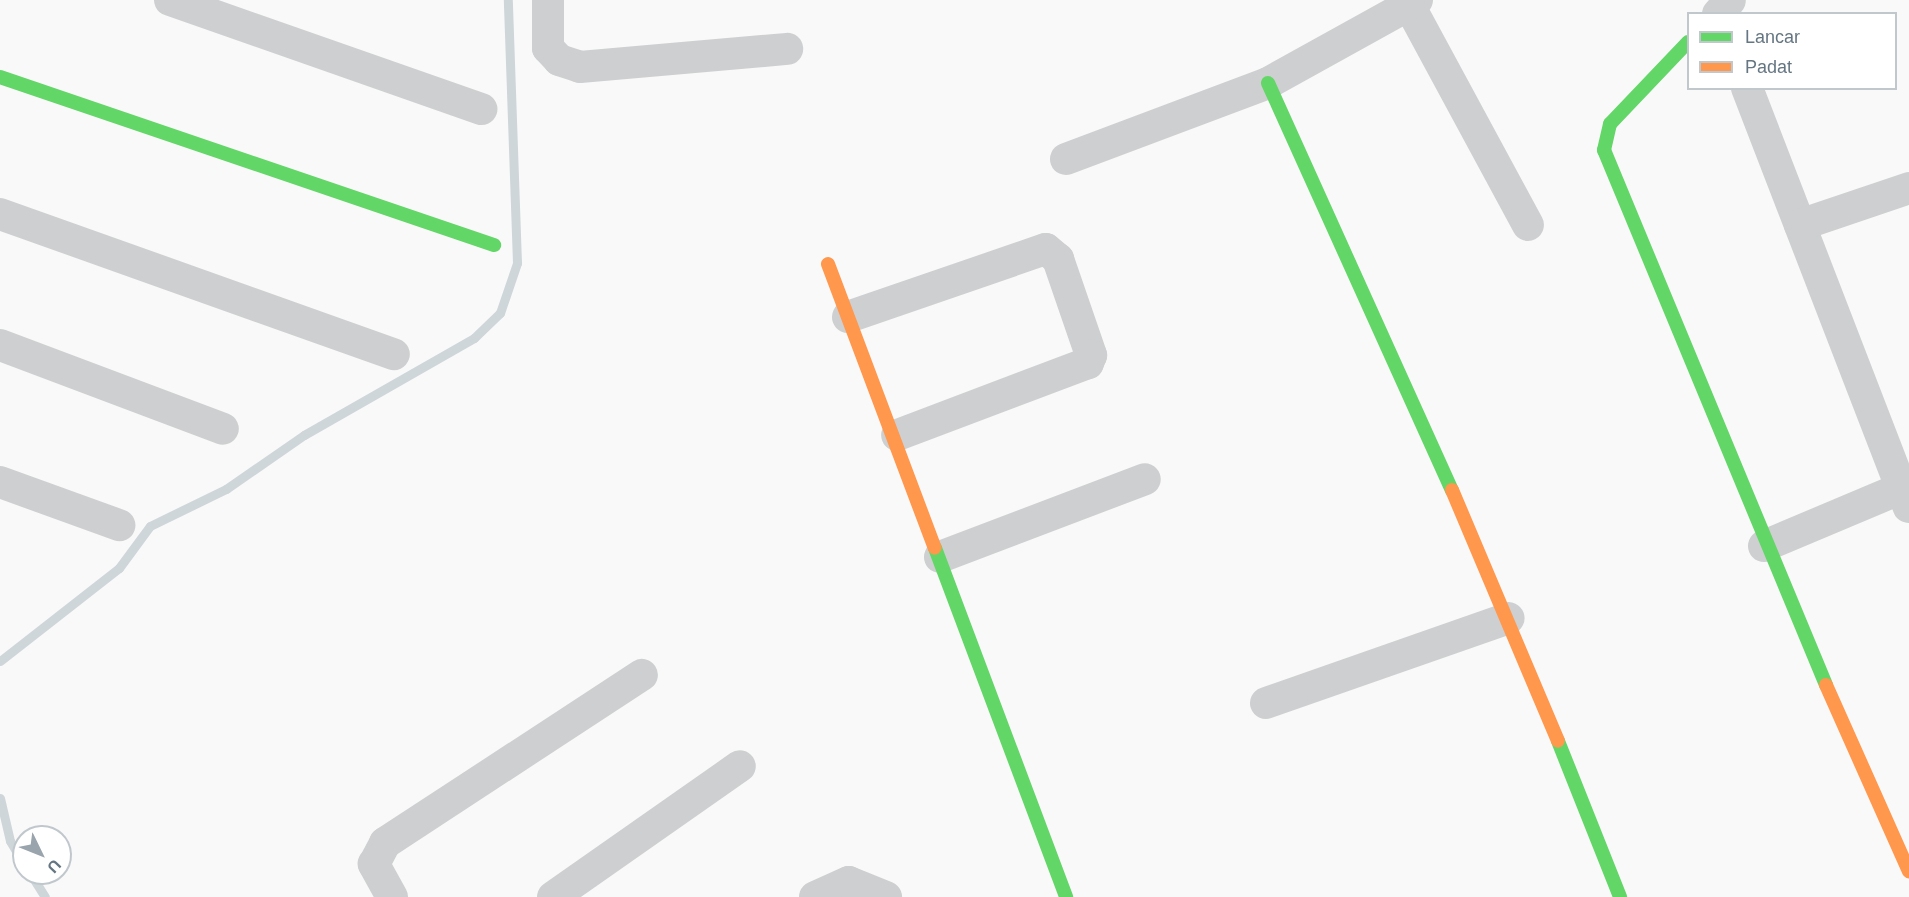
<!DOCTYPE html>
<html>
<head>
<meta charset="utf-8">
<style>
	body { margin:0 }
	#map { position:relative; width:1909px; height:897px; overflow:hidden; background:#f9f9f9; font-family:Arial,sans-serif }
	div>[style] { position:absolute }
	.stream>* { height:9px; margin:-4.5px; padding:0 4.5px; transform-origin:4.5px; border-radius:4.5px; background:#ced6d9 }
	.street>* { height:32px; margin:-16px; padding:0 16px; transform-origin:16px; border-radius:16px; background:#cecfd0 }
	.fast>* { height:14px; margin:-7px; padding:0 7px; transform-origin:7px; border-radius:7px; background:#63d668 }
	.slow>* { height:14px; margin:-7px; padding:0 7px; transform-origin:7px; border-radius:7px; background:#ff974d }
	span { translate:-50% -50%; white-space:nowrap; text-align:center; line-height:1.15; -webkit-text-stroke:6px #fff; paint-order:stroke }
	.legend { position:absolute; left:1687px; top:12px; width:210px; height:78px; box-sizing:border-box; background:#fff; border:2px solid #c1c8cd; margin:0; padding:8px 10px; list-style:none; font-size:18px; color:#657683 }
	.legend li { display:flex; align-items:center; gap:12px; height:30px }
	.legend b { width:30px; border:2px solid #c1c8cd }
	.north { position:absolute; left:12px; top:825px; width:60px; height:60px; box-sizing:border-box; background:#fff; border:2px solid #c1c8cd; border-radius:50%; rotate:133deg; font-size:16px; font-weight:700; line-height:24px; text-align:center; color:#657683 }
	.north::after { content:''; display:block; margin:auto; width:21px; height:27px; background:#99a4ac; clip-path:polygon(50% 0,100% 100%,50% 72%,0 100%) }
</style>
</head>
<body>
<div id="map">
	<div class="stream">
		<div style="left:0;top:661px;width:151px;rotate:-38deg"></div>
		<div style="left:119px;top:568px;width:52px;rotate:-53.6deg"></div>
		<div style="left:150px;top:526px;width:85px;rotate:-26deg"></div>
		<div style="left:226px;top:489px;width:95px;rotate:-34.7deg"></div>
		<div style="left:304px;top:435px;width:196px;rotate:-29.7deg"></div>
		<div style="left:474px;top:338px;width:36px;rotate:-44deg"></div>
		<div style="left:500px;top:313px;width:53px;rotate:-71.2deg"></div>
		<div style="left:517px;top:263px;width:263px;rotate:-92deg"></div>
		<div style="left:0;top:798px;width:44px;rotate:76.9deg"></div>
		<div style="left:10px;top:841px;width:27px;rotate:59deg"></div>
		<div style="left:30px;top:873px;width:28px;rotate:58deg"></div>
	</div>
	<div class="street">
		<div style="left:170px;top:0;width:330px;rotate:19.3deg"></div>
		<div style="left:548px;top:0;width:48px;rotate:90deg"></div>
		<div style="left:548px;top:48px;width:16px;rotate:47deg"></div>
		<div style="left:559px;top:60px;width:22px;rotate:18deg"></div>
		<div style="left:580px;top:67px;width:208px;rotate:-5deg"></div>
		<div style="left:1417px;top:0;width:9px;rotate:148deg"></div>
		<div style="left:1409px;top:5px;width:250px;rotate:61.6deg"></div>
		<div style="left:1718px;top:14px;width:18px;rotate:-49deg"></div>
		<div style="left:1747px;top:88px;width:449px;rotate:68.9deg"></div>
		<div style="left:1066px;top:159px;width:216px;rotate:-20.6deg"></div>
		<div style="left:1268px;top:83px;width:161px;rotate:-29deg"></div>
		<div style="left:0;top:214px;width:418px;rotate:19.6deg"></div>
		<div style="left:1800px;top:225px;width:115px;rotate:-18.7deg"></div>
		<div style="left:848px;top:317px;width:209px;rotate:-19deg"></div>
		<div style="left:1046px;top:249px;width:16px;rotate:40deg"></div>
		<div style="left:1058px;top:259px;width:102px;rotate:71deg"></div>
		<div style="left:1091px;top:355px;width:9px;rotate:111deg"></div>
		<div style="left:1088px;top:363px;width:204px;rotate:159.3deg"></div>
		<div style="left:0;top:345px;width:238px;rotate:20.6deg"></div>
		<div style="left:0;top:482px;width:127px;rotate:19.9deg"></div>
		<div style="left:1764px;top:546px;width:150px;rotate:-22.8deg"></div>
		<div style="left:940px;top:557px;width:219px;rotate:-20.8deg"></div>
		<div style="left:1266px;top:703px;width:257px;rotate:-19.3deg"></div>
		<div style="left:392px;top:897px;width:38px;rotate:-119deg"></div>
		<div style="left:374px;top:864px;width:24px;rotate:-62deg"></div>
		<div style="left:385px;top:843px;width:307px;rotate:-33.2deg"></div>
		<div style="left:553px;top:897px;width:228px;rotate:-35deg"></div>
		<div style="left:815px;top:897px;width:37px;rotate:-24deg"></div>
		<div style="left:849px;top:882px;width:40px;rotate:22deg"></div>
	</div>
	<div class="fast">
		<div style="left:1688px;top:42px;width:113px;rotate:133.6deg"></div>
		<div style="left:1610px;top:124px;width:27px;rotate:103deg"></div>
		<div style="left:1604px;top:150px;width:579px;rotate:67.46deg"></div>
		<div style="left:0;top:77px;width:522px;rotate:18.78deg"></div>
		<div style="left:1268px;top:83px;width:447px;rotate:65.7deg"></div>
		<div style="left:935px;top:548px;width:373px;rotate:69.4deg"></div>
		<div style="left:1558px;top:741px;width:168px;rotate:68.3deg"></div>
	</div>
	<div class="slow">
		<div style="left:828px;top:264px;width:303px;rotate:69.4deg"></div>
		<div style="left:1452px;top:490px;width:272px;rotate:67.1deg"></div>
		<div style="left:1826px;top:685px;width:204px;rotate:66deg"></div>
	</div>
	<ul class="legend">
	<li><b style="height:8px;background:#63d668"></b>Lancar</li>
	<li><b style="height:8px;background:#ff974d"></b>Padat</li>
	</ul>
	<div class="north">U</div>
</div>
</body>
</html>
